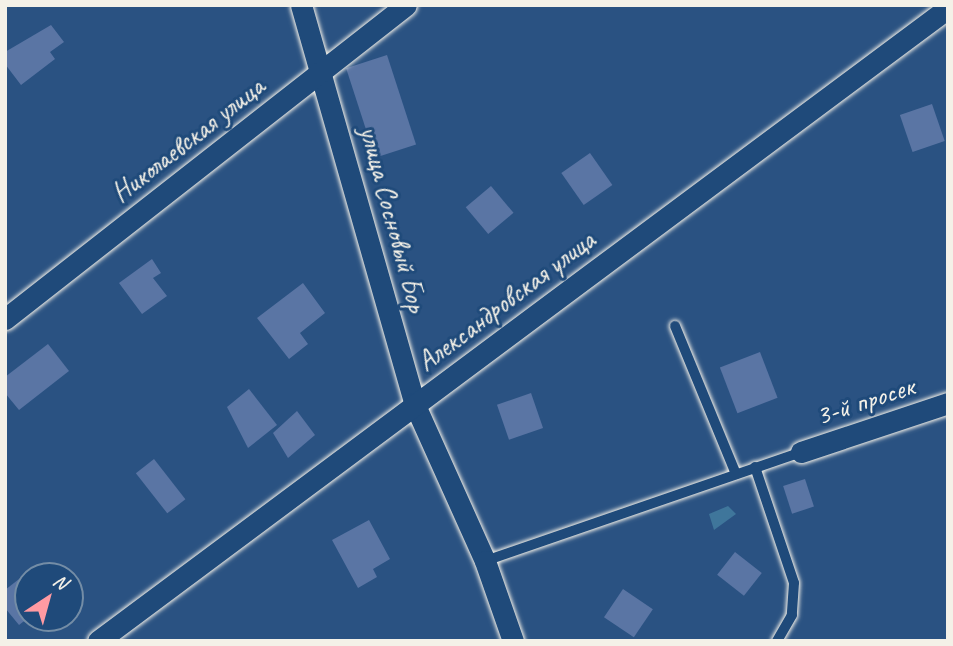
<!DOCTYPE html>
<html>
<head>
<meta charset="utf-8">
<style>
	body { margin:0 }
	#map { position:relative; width:953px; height:646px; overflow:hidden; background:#2a5282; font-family:Caveat,sans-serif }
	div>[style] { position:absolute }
	.water>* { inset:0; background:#3f769b }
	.building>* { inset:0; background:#5a75a4; transform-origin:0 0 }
	.roads { filter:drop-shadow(0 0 2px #f4f1e8) drop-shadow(0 0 2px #f4f1e8) }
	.lane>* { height:10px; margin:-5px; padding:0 5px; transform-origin:5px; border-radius:5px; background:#1f4a7a }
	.street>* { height:21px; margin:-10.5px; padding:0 10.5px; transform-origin:10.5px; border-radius:10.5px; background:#1f4a7a }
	span { translate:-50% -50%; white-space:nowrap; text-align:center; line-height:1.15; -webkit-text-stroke:6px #1f4a7a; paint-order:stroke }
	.street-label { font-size:28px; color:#f4f1e8 }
	.frame { position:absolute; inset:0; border:7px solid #f4f1e8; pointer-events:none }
	.north { position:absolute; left:14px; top:562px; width:70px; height:70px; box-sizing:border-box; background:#1f4a7a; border:2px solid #748da6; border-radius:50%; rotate:36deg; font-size:19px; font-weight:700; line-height:28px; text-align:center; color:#f4f1e8 }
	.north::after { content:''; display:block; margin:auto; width:24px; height:32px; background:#ff9aa2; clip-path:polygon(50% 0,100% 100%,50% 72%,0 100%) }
</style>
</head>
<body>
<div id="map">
	<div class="water">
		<div style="clip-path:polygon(728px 506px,736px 514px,714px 530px,709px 514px)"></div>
	</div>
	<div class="building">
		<div style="clip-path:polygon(51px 25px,64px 42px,50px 52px,55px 59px,21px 85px,5px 64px,5px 52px)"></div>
		<div style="left:387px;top:55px;width:94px;height:43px;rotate:72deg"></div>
		<div style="left:932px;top:104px;width:39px;height:34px;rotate:71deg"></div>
		<div style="left:590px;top:153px;width:39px;height:35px;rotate:55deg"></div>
		<div style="left:491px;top:186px;width:35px;height:33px;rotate:50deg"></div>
		<div style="clip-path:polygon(152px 259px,161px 273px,153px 278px,167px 296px,142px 314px,119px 283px)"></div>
		<div style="clip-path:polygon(303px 283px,325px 313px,300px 333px,308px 344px,289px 359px,257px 318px)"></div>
		<div style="clip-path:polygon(48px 344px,69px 371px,19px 410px,5px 393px,5px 377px)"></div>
		<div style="left:760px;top:352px;width:49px;height:43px;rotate:69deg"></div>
		<div style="clip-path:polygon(249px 389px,277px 425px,248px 448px,227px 407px)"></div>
		<div style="left:531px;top:393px;width:37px;height:36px;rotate:71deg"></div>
		<div style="clip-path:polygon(297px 411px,315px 435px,288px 458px,273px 433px)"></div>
		<div style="left:154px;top:459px;width:51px;height:23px;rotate:52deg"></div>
		<div style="left:805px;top:479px;width:29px;height:23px;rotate:72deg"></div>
		<div style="clip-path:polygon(369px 520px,390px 559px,373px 569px,377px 577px,358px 588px,332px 540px)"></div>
		<div style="left:735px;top:552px;width:34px;height:29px;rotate:38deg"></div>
		<div style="clip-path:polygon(28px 572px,28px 618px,19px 625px,5px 608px,5px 590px)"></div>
		<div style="left:623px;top:589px;width:36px;height:34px;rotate:34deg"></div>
	</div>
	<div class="roads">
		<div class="lane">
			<div style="left:675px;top:326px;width:160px;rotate:67.6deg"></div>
			<div style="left:755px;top:467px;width:122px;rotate:71.4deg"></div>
			<div style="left:794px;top:583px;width:32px;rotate:94deg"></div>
			<div style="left:792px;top:615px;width:30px;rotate:120deg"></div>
			<div style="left:485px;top:561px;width:334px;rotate:-19deg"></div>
		</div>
		<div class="street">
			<div style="left:301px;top:5px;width:414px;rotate:74.1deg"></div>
			<div style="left:414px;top:403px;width:173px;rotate:65.8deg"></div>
			<div style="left:485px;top:561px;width:85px;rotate:70.7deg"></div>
			<div style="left:5px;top:319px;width:509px;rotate:-38.06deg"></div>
			<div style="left:801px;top:452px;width:155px;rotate:-18.4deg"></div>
			<div style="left:98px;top:641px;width:1060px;rotate:-36.68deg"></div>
		</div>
	</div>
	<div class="street-label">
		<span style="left:188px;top:140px;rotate:-38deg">Николаевская улица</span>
		<span style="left:393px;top:219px;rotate:75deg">улица Сосновый Бор</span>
		<span style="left:506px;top:301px;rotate:-37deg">Александровская улица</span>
		<span style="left:865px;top:401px;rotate:-18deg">3-й просек</span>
	</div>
	<div class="frame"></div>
	<div class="north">N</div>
</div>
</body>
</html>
